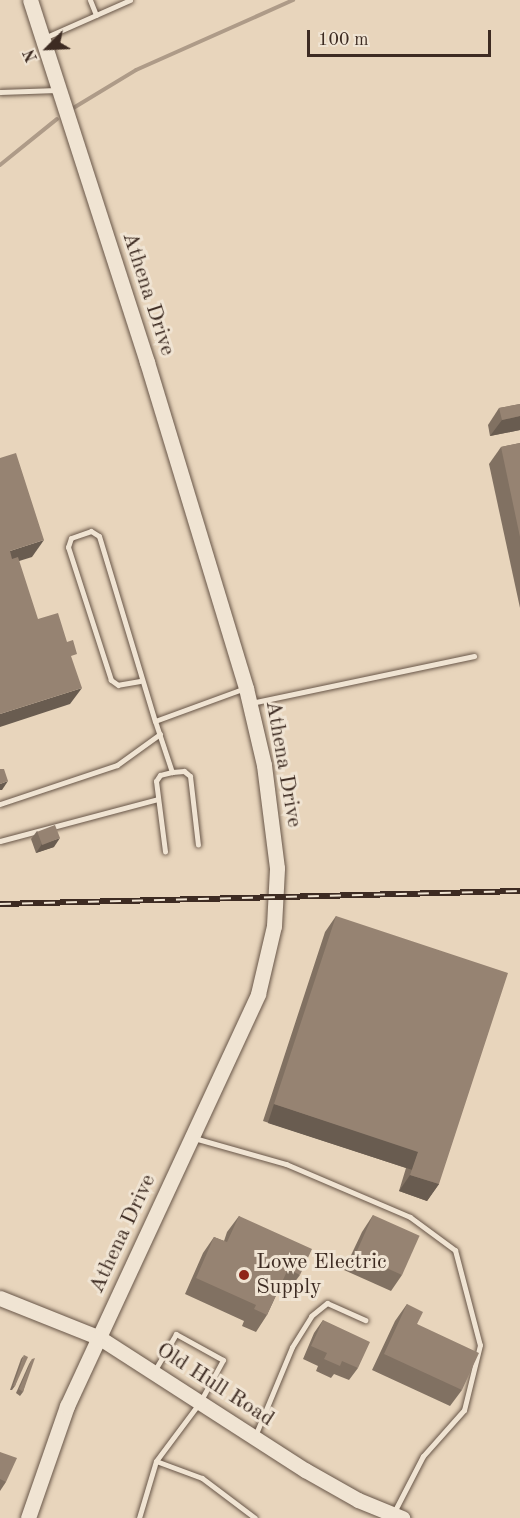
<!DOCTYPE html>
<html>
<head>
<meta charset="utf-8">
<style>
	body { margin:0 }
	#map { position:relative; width:520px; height:1518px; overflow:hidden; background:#e8d5bc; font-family:"Old Standard TT",serif }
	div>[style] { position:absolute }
	.stream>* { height:4px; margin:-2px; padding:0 2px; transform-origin:2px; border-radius:2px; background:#ae9b88 }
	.roads { filter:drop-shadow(0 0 2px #685648) drop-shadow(0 0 2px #685648) }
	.lane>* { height:5px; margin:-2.5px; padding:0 2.5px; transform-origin:2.5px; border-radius:2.5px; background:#f0e4d3 }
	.secondary>* { height:15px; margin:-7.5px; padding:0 7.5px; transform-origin:7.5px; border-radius:7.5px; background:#f0e4d3 }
	.rail>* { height:6px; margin-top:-3px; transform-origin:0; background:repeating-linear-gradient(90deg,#f0e4d3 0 11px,#3d2b22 0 22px); box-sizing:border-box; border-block:2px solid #3d2b22 }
	.wall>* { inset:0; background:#817162 }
	.shaded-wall>* { inset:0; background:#695c50; transform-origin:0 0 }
	.building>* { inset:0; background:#968372; transform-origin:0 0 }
	.dots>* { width:16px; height:16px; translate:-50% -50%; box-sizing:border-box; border:3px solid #f0e4d3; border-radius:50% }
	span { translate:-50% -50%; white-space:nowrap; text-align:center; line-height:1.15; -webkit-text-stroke:6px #f0e4d3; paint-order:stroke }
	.street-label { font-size:22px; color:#3d2b22 }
	.poi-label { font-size:22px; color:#3d2b22 }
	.left { translate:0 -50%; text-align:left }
	.north { position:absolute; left:18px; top:18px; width:60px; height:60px; -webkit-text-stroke:4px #f0e4d3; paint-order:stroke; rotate:246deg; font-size:16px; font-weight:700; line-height:24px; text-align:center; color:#3d2b22 }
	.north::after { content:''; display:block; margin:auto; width:21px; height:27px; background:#3d2b22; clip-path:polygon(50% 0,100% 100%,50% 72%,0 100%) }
	.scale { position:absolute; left:307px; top:30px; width:184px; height:27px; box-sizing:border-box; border:3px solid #3d2b22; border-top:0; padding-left:8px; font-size:18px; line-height:21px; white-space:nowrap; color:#3d2b22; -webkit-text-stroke:4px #f0e4d3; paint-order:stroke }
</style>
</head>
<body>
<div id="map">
	<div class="stream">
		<div style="left:70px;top:110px;width:77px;rotate:-31.2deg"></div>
		<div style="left:136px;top:70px;width:172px;rotate:-24deg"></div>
		<div style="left:0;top:165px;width:73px;rotate:-38.9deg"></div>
	</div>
	<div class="roads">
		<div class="lane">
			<div style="left:90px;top:0;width:16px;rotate:68deg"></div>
			<div style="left:44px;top:38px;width:94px;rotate:-23.8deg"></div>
			<div style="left:0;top:92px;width:57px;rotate:-2deg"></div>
			<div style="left:140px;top:681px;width:22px;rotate:170deg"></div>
			<div style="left:118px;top:685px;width:9px;rotate:-144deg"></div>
			<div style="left:111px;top:680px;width:140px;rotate:-107.9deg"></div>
			<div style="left:68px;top:547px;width:9px;rotate:-72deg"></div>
			<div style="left:71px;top:538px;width:21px;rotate:-19deg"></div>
			<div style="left:91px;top:531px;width:9px;rotate:32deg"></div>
			<div style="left:99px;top:536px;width:193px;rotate:73.2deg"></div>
			<div style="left:155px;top:721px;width:96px;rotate:-20.1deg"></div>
			<div style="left:251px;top:703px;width:228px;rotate:-11.9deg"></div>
			<div style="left:155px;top:721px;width:54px;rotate:71.6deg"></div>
			<div style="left:172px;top:772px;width:12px;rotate:166deg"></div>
			<div style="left:160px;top:775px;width:7px;rotate:124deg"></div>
			<div style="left:156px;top:781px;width:71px;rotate:82.7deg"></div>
			<div style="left:172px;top:772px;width:12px;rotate:-5deg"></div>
			<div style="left:184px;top:771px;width:8px;rotate:40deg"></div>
			<div style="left:190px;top:776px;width:69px;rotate:83.4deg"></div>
			<div style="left:0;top:804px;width:123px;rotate:-18.4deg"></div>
			<div style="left:117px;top:765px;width:53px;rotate:-35.8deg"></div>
			<div style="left:0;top:841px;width:163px;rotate:-14.9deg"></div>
			<div style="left:194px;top:1138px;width:96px;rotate:15.8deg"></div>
			<div style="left:286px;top:1164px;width:135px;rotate:23.1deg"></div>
			<div style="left:410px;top:1217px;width:56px;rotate:36.3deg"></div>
			<div style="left:455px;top:1250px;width:98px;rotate:75.3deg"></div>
			<div style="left:480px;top:1345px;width:67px;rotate:103.8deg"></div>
			<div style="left:464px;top:1410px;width:62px;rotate:131.7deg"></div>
			<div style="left:423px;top:1456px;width:65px;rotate:117.3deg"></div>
			<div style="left:255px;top:1436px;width:96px;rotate:-67.4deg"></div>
			<div style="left:292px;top:1347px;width:36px;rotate:-58deg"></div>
			<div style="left:311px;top:1316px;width:21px;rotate:-39deg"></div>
			<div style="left:327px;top:1303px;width:42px;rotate:24.1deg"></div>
			<div style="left:156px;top:1461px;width:49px;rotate:20.3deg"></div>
			<div style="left:202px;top:1478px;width:66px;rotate:37deg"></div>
			<div style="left:139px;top:1518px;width:59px;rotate:-73.4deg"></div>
			<div style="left:156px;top:1461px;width:74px;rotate:-53.3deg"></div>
			<div style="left:200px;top:1402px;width:48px;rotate:-61.3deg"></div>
			<div style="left:223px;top:1360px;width:54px;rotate:-151deg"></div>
			<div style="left:176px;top:1334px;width:42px;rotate:120.3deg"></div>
		</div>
		<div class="secondary">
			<div style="left:0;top:1298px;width:108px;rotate:21.8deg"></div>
			<div style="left:100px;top:1338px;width:244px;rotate:32.8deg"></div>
			<div style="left:305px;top:1470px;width:61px;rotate:29.5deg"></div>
			<div style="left:358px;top:1500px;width:48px;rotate:22.2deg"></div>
			<div style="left:28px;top:1518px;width:119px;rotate:-70.8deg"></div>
			<div style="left:67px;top:1406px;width:454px;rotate:-65.1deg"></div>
			<div style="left:258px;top:994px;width:70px;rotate:-76.8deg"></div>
			<div style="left:274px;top:926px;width:58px;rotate:-87deg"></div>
			<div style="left:277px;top:868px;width:104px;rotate:-97.2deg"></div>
			<div style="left:264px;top:765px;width:79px;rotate:-103.2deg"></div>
			<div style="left:246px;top:688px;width:341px;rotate:-106.9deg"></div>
			<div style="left:147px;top:362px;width:380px;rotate:-107.9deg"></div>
		</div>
	</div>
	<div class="rail">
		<div style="left:0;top:904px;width:520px;rotate:-1.43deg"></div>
	</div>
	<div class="wall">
		<div style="clip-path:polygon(520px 404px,520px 430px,490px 436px,488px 425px,499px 408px)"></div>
		<div style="clip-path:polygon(520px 443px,520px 608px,489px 464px,501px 447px)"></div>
		<div style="clip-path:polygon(37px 831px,54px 847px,36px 853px,31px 839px)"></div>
		<div style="clip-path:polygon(336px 916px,439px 1184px,427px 1201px,399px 1191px,406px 1168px,263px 1121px,325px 932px)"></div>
		<div style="clip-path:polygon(373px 1215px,402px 1275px,391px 1291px,344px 1270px,362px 1232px)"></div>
		<div style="clip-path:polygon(239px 1216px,300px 1275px,288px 1291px,280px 1287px,267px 1315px,256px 1332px,242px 1326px,244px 1321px,185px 1294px,203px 1253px,214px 1237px,224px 1241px,227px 1232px)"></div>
		<div style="clip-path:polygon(407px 1304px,417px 1324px,462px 1390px,450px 1406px,372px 1370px,395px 1321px)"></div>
		<div style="clip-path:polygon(323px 1320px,358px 1368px,349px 1380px,334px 1374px,331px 1378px,316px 1371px,318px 1366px,303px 1359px,314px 1333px)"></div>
		<div style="clip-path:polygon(24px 1355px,15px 1386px,12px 1390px,10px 1390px,21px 1359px)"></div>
		<div style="clip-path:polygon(32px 1359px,23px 1392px,20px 1396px,16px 1393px,29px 1364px)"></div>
		<div style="clip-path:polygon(0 1452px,6px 1482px,0 1491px)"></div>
	</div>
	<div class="shaded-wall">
		<div style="clip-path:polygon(520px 416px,520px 430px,490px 436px,502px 420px)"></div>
		<div style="clip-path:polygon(44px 540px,32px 557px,0 567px,10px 551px)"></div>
		<div style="clip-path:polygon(82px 688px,70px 704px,0 727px,0 714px)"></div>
		<div style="clip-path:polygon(8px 781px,2px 790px,0 790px,0 784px)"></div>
		<div style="clip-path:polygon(60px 838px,54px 847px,36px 853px,42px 844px)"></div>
		<div style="left:274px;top:1104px;width:152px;height:20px;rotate:18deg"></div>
		<div style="clip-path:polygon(410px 1175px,439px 1184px,427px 1201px,399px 1191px)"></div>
	</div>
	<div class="building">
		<div style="clip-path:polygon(520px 404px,520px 416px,502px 420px,499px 408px)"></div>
		<div style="clip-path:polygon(520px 443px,520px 537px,501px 447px)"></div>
		<div style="clip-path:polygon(16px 453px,44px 540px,10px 551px,12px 559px,18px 557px,38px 619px,58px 613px,67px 642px,73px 640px,77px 654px,71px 656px,82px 688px,0 714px,0 458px)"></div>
		<div style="clip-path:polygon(0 769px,4px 769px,8px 781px,0 784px)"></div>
		<div style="left:55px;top:825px;width:14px;height:19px;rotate:69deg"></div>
		<div style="clip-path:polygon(336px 916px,508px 973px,439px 1184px,410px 1175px,418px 1152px,274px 1104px)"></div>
		<div style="left:373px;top:1215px;width:51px;height:43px;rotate:24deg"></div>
		<div style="clip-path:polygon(239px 1216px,312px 1249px,300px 1275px,288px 1269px,267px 1315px,254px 1309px,256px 1305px,196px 1278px,214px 1237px,227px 1242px)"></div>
		<div style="clip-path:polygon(407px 1304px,423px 1312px,417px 1324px,479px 1353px,462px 1390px,384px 1354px)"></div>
		<div style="clip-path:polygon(323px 1320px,370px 1342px,358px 1368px,342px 1361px,340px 1366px,324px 1359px,327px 1353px,311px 1346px)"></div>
		<div style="clip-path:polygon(24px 1355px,28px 1357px,15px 1386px,13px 1386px)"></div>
		<div style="clip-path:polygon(35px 1358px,23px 1392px,19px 1389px,32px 1359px)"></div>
		<div style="clip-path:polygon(0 1452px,17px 1458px,6px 1482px,0 1479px)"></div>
	</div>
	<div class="dots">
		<div style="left:244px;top:1275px;background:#8f2418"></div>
	</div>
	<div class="street-label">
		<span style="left:148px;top:294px;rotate:72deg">Athena Drive</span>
		<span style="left:283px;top:764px;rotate:80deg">Athena Drive</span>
		<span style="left:123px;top:1234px;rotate:-65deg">Athena Drive</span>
		<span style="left:215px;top:1385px;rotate:33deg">Old Hull Road</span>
	</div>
	<div class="poi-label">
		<span class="left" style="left:256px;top:1275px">Lowe Electric<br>Supply</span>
	</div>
	<div class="north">N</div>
	<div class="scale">100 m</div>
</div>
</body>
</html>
